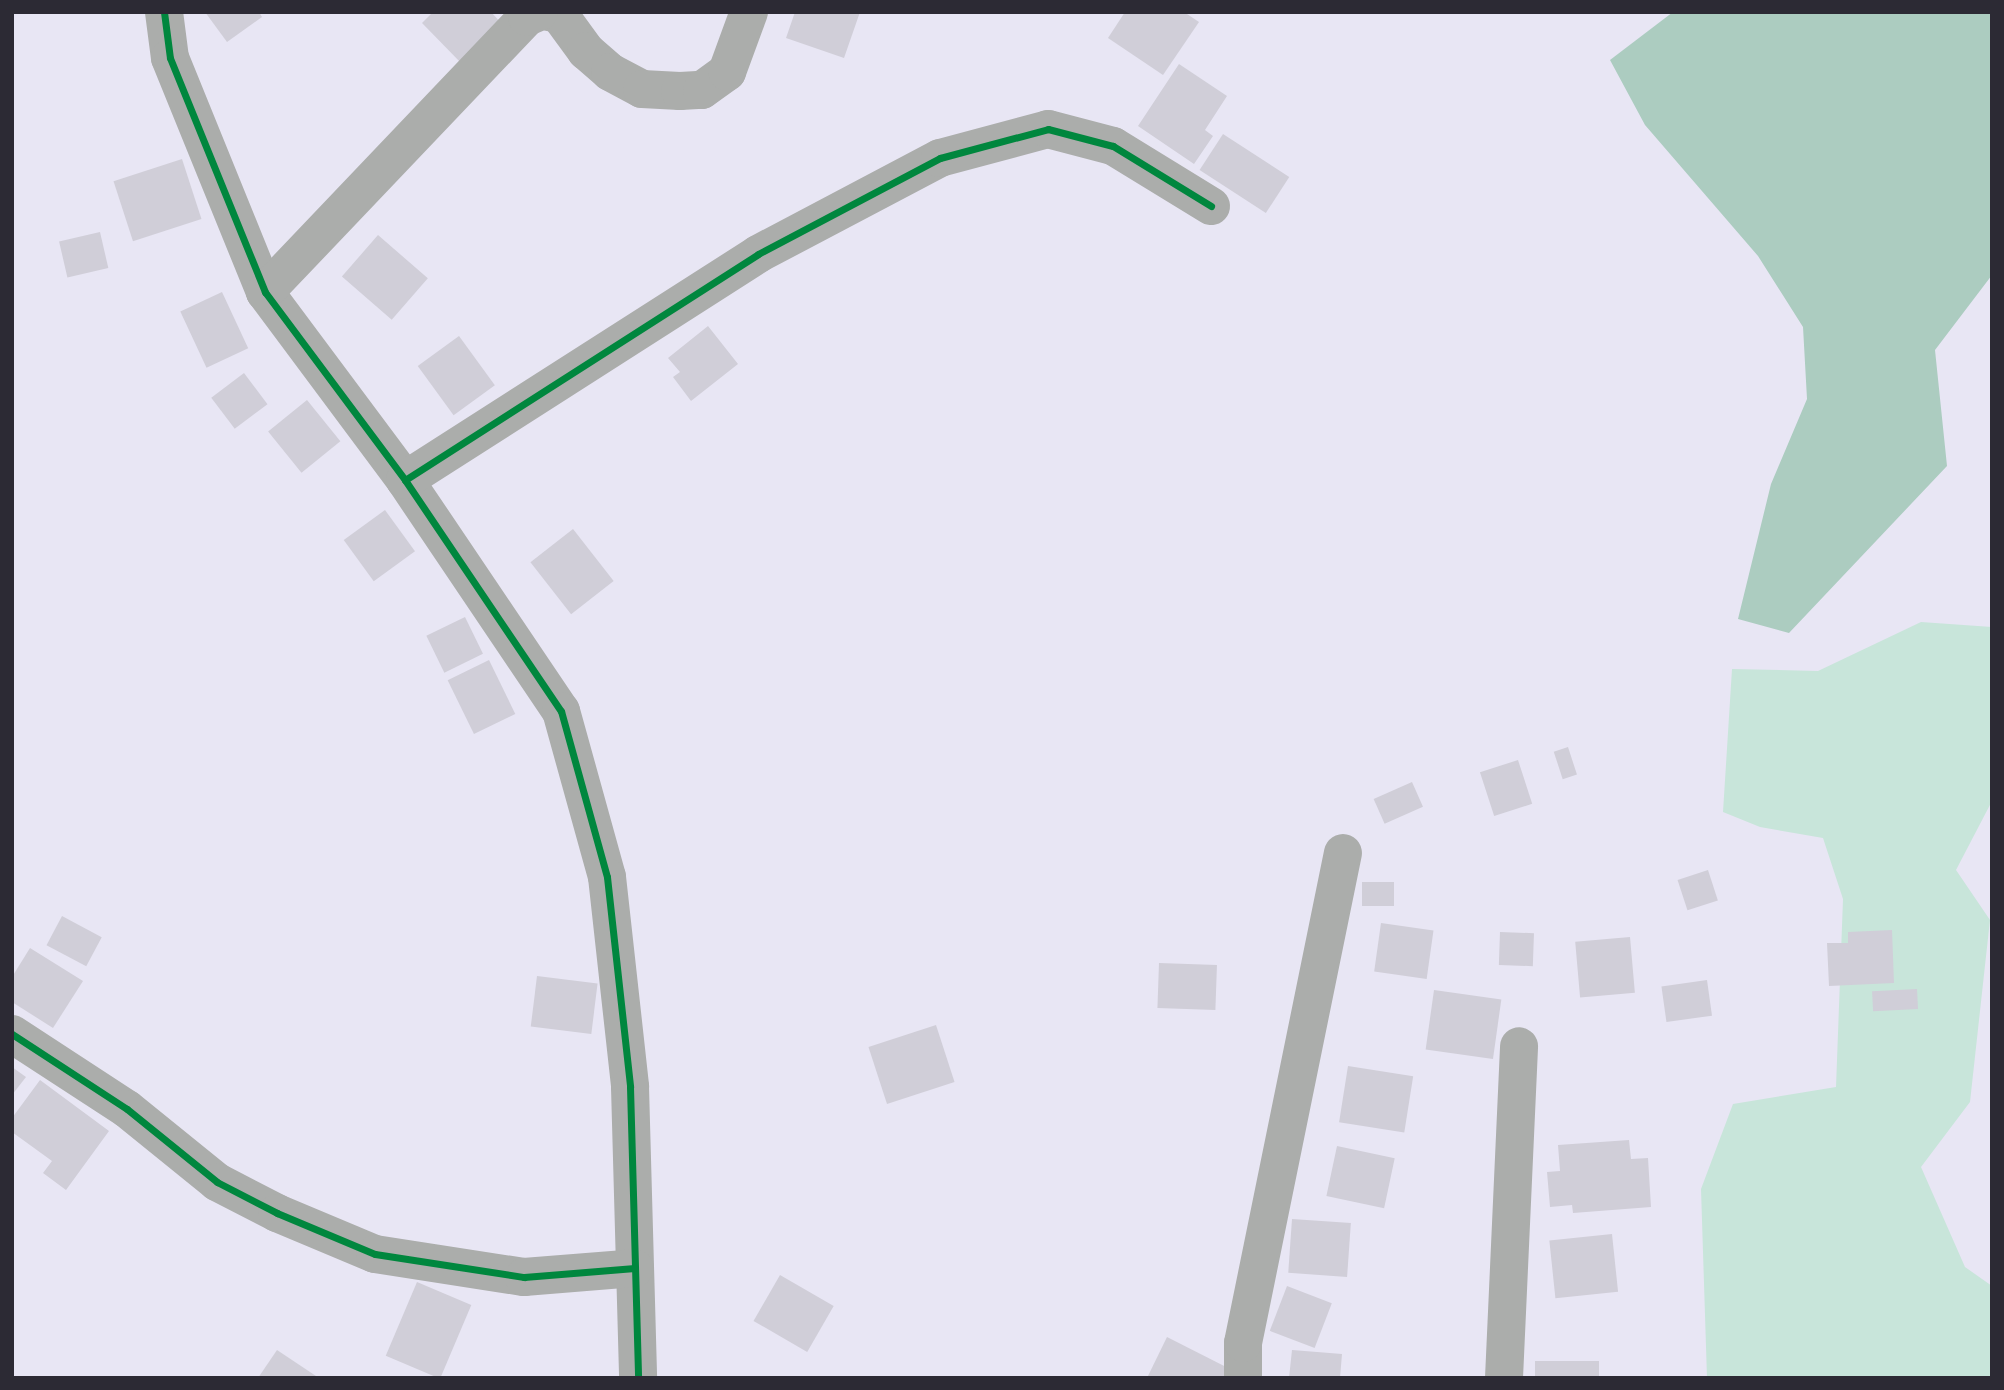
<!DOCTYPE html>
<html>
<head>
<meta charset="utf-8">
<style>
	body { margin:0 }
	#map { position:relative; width:2004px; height:1390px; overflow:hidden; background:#e8e6f4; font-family:"Space Grotesk",sans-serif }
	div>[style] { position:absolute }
	.green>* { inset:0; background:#c8e5da }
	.forest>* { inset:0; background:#acccc0 }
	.building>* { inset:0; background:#d0ced8; transform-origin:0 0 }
	.minor>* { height:38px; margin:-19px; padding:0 19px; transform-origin:19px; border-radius:19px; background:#abadab }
	.cycleway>* { height:7px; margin:-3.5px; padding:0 3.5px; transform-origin:3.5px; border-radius:3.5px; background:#00873e }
	span { translate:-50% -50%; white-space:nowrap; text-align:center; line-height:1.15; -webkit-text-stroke:5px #fff; paint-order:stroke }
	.frame { position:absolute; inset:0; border:14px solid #2c2a34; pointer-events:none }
</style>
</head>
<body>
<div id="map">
	<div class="green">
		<div style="clip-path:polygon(1921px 622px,1992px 627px,1992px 801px,1956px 870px,1990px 920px,1970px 1102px,1921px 1167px,1965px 1267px,1992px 1286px,1992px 1378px,1707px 1378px,1701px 1189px,1733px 1104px,1836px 1087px,1843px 899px,1823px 838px,1760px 827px,1723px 812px,1732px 669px,1818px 671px)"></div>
	</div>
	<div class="forest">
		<div style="clip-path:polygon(1673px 12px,1992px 12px,1992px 275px,1935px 350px,1947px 466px,1789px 633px,1738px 619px,1771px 484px,1807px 399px,1803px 327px,1758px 256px,1645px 125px,1610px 60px)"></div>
	</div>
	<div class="building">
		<div style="clip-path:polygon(205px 12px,259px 12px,262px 17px,227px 42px)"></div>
		<div style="clip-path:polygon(433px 12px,491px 12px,503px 25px,462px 64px,422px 23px)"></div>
		<div style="clip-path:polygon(795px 12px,860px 12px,844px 58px,786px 38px)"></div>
		<div style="clip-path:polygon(1125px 12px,1184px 12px,1199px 22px,1163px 75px,1108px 38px)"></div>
		<div style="clip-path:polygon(1179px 64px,1227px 96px,1205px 130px,1213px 136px,1194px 164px,1138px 126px)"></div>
		<div style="left:1223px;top:134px;width:79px;height:43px;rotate:33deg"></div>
		<div style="left:182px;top:159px;width:63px;height:72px;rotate:72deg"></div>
		<div style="left:100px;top:232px;width:37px;height:42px;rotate:77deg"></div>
		<div style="left:378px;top:235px;width:66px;height:55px;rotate:41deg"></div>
		<div style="left:222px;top:292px;width:62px;height:46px;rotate:65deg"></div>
		<div style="clip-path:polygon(708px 326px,738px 364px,691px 401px,673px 377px,680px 372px,668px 358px)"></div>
		<div style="left:459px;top:336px;width:61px;height:51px;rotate:54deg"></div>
		<div style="left:244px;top:373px;width:39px;height:41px;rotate:53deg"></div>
		<div style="left:307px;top:400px;width:53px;height:50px;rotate:51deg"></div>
		<div style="left:385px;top:510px;width:51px;height:51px;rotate:54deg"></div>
		<div style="left:573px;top:529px;width:66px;height:54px;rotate:52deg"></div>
		<div style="left:465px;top:617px;width:41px;height:43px;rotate:64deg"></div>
		<div style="left:489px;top:660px;width:60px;height:46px;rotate:64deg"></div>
		<div style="left:1568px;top:747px;width:29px;height:15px;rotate:72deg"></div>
		<div style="left:1518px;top:760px;width:46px;height:40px;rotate:72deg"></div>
		<div style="left:1412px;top:782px;width:27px;height:42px;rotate:66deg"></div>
		<div style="left:1708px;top:870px;width:32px;height:32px;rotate:72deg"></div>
		<div style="left:1362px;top:882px;width:32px;height:24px"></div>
		<div style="left:62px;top:916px;width:45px;height:33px;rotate:28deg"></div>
		<div style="left:1381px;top:923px;width:53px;height:49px;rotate:8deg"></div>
		<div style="clip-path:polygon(1892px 930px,1894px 983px,1829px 986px,1827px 943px,1848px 943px,1848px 932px)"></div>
		<div style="left:1500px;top:932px;width:34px;height:33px;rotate:2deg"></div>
		<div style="left:1630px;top:937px;width:56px;height:55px;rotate:85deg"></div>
		<div style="clip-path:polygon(30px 948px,83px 981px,53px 1028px,12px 1002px,12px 977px)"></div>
		<div style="left:1159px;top:963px;width:58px;height:45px;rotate:2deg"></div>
		<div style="left:537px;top:976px;width:61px;height:51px;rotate:7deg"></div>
		<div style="left:1707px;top:980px;width:36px;height:46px;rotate:82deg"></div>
		<div style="left:1917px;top:989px;width:20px;height:45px;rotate:87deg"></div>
		<div style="left:1434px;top:990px;width:68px;height:60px;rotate:8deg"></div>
		<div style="left:936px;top:1025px;width:60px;height:71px;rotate:72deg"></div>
		<div style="left:1348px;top:1066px;width:66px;height:57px;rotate:9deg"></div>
		<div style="clip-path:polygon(12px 1067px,26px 1077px,12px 1095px)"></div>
		<div style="clip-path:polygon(40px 1080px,109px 1131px,66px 1190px,43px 1173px,52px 1161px,12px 1132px,12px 1118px)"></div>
		<div style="clip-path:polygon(1629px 1140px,1631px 1159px,1648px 1158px,1651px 1207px,1573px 1213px,1572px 1205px,1550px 1207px,1547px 1172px,1560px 1171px,1558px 1145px)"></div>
		<div style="left:1337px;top:1146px;width:59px;height:51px;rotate:12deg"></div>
		<div style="left:1292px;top:1219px;width:59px;height:54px;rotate:4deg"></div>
		<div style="left:1612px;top:1234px;width:58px;height:63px;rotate:84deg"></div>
		<div style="left:780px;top:1275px;width:62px;height:53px;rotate:30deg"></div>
		<div style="left:417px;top:1282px;width:59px;height:80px;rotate:23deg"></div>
		<div style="left:1287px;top:1286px;width:48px;height:48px;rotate:21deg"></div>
		<div style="clip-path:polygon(1167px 1337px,1234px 1371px,1230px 1378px,1147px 1378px)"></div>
		<div style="clip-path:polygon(277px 1350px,319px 1378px,258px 1378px)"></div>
		<div style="clip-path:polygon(1292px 1350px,1342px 1354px,1340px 1378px,1289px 1378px)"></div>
		<div style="left:1535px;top:1361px;width:64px;height:17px"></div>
	</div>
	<div class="minor">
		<div style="left:164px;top:12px;width:46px;rotate:82.6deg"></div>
		<div style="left:170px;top:58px;width:253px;rotate:67.9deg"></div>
		<div style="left:265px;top:292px;width:234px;rotate:53.3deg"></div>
		<div style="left:405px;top:480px;width:279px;rotate:56deg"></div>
		<div style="left:561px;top:711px;width:172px;rotate:74.5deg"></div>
		<div style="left:607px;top:877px;width:211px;rotate:83.7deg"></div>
		<div style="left:630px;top:1087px;width:291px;rotate:88.4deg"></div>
		<div style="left:549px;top:12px;width:10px;rotate:11deg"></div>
		<div style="left:559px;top:14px;width:46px;rotate:53.9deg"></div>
		<div style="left:586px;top:51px;width:32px;rotate:41deg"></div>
		<div style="left:610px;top:72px;width:36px;rotate:28deg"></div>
		<div style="left:642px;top:89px;width:38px;rotate:3deg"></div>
		<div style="left:680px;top:91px;width:22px;rotate:-3deg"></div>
		<div style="left:702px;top:90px;width:31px;rotate:-36deg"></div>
		<div style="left:727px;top:72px;width:64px;rotate:-69.9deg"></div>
		<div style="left:265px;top:292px;width:380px;rotate:-46.4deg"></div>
		<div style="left:527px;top:17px;width:13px;rotate:-23deg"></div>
		<div style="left:405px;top:480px;width:419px;rotate:-32.6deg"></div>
		<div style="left:758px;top:254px;width:206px;rotate:-27.8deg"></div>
		<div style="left:940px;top:158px;width:112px;rotate:-15deg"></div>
		<div style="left:1048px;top:129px;width:67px;rotate:14.7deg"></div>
		<div style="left:1113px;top:146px;width:115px;rotate:31.5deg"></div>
		<div style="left:12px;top:1034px;width:137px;rotate:33.1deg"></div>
		<div style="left:127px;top:1109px;width:116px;rotate:39deg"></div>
		<div style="left:217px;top:1182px;width:68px;rotate:27.3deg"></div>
		<div style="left:277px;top:1213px;width:106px;rotate:22.7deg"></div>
		<div style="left:375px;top:1254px;width:151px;rotate:8.8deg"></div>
		<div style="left:524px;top:1277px;width:111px;rotate:-4.6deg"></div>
		<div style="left:1243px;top:1378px;width:35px;rotate:-90deg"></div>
		<div style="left:1243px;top:1343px;width:500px;rotate:-78.47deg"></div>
		<div style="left:1504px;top:1378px;width:332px;rotate:-87.4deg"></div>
	</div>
	<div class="cycleway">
		<div style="left:164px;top:12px;width:46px;rotate:82.6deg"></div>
		<div style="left:170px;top:58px;width:253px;rotate:67.9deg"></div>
		<div style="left:265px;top:292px;width:234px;rotate:53.3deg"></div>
		<div style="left:405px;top:480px;width:279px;rotate:56deg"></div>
		<div style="left:561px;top:711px;width:172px;rotate:74.5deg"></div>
		<div style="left:607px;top:877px;width:211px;rotate:83.7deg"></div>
		<div style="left:630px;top:1087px;width:291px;rotate:88.4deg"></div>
		<div style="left:405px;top:480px;width:419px;rotate:-32.6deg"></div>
		<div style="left:758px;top:254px;width:206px;rotate:-27.8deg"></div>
		<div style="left:940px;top:158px;width:112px;rotate:-15deg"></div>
		<div style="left:1048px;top:129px;width:67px;rotate:14.7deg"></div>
		<div style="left:1113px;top:146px;width:115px;rotate:31.5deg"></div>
		<div style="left:12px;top:1034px;width:137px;rotate:33.1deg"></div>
		<div style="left:127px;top:1109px;width:116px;rotate:39deg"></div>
		<div style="left:217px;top:1182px;width:68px;rotate:27.3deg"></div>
		<div style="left:277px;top:1213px;width:106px;rotate:22.7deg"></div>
		<div style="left:375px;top:1254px;width:151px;rotate:8.8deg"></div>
		<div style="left:524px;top:1277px;width:111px;rotate:-4.6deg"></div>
	</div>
	<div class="frame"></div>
</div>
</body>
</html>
